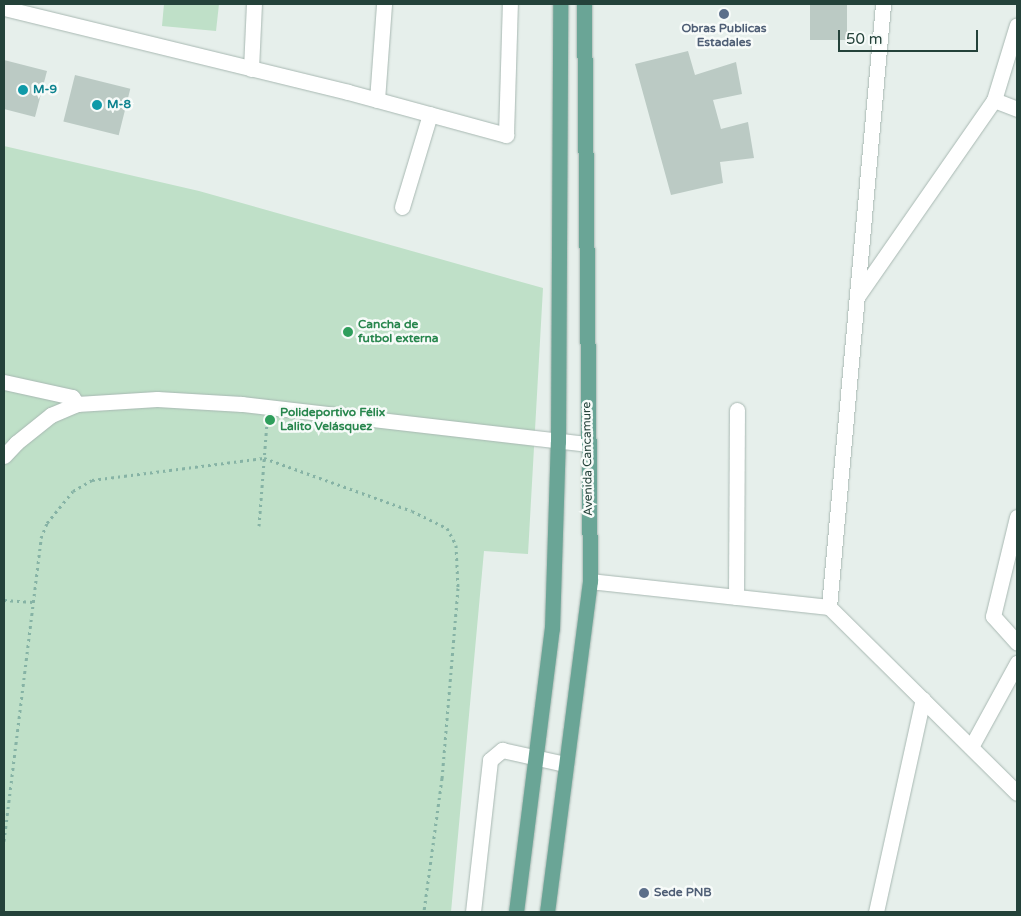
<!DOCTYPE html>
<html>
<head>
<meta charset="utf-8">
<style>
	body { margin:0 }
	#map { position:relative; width:1021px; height:916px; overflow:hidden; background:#e6efeb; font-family:"Varela Round",sans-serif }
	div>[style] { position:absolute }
	.green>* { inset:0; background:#bfe0c8 }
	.building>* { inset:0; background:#bbcac4; transform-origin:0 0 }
	.path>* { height:3px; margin-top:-1.5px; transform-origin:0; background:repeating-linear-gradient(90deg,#86b3a5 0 2.5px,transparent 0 6.5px) }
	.roads { filter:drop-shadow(0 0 1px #a8b8b2) drop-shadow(0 0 1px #a8b8b2) }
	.minor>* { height:15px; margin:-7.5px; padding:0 7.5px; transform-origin:7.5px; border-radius:7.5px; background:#fff }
	.major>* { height:15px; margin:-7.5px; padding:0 7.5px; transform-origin:7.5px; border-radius:7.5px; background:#6aa596 }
	.dots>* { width:14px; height:14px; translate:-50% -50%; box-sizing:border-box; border:2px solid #f7fbf9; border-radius:50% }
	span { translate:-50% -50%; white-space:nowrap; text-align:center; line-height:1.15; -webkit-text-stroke:5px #f7fbf9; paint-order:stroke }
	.service-label { font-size:12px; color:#4e5e75; font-weight:700 }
	.left { translate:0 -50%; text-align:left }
	.culture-label { font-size:12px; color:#0d838f; font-weight:700 }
	.leisure-label { font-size:12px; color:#27864d; font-weight:700 }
	.street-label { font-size:12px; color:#24423a }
	.frame { position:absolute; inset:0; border:5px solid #24423a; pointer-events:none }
	.scale { position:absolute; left:838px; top:30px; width:140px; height:22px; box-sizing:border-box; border:2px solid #24423a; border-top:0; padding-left:6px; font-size:15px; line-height:18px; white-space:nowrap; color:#24423a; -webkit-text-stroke:4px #f7fbf9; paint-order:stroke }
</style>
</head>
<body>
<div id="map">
	<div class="green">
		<div style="clip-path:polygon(164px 4px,219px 4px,216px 31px,162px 26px)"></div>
		<div style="clip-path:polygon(4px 146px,199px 191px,543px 288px,528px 554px,484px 551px,451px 912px,4px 912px)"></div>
	</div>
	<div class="building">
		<div style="left:810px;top:4px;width:37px;height:36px"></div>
		<div style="clip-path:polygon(688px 51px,695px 75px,736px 62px,742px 94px,713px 100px,721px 129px,748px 122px,754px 158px,720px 162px,723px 183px,671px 195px,635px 64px)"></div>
		<div style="clip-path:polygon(4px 60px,47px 71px,35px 117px,4px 109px)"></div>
		<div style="left:75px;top:75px;width:57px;height:48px;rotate:14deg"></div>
	</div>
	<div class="path">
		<div style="left:259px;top:526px;width:104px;rotate:-85.6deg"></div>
		<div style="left:4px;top:600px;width:29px;rotate:4deg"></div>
		<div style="left:4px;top:841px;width:305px;rotate:-83deg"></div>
		<div style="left:41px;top:538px;width:16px;rotate:-68deg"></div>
		<div style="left:47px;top:523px;width:41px;rotate:-50.9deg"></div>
		<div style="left:73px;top:491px;width:22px;rotate:-30deg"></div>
		<div style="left:92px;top:480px;width:173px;rotate:-7.3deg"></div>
		<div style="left:264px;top:458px;width:157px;rotate:19.7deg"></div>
		<div style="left:412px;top:511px;width:39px;rotate:26deg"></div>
		<div style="left:447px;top:528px;width:19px;rotate:62deg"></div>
		<div style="left:456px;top:545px;width:43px;rotate:87.3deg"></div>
		<div style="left:458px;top:588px;width:191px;rotate:94.8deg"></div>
		<div style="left:442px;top:778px;width:135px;rotate:97.7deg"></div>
	</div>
	<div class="roads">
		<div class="minor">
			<div style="left:4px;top:8px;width:354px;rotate:13.7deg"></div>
			<div style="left:348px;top:92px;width:164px;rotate:15.2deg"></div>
			<div style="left:506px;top:135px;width:131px;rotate:-88.3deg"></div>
			<div style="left:251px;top:69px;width:65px;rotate:-87.4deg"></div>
			<div style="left:377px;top:100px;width:96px;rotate:-85.8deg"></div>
			<div style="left:994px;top:100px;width:25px;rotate:21deg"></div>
			<div style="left:402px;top:207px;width:97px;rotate:-73.2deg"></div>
			<div style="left:857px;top:297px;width:240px;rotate:-55.2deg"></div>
			<div style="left:994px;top:100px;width:78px;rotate:-73deg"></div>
			<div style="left:4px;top:382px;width:70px;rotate:12.4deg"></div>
			<div style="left:72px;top:397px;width:9px;rotate:54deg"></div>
			<div style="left:4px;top:456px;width:18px;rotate:-47deg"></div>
			<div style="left:16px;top:443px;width:45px;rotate:-38.7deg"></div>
			<div style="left:51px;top:415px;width:28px;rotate:-23deg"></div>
			<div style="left:77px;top:404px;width:80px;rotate:-3.6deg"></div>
			<div style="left:157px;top:399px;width:85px;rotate:3.4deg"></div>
			<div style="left:242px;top:404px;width:348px;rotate:6.6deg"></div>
			<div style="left:1017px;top:517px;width:102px;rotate:103.6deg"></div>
			<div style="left:993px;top:616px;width:36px;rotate:48deg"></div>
			<div style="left:590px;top:581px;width:240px;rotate:6.2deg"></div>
			<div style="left:829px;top:607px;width:264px;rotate:44.7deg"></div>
			<div style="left:736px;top:597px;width:187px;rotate:-89.7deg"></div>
			<div style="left:829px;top:607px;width:605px;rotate:-84.88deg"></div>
			<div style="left:971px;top:747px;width:96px;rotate:-61.3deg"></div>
			<div style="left:473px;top:912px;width:153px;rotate:-83.6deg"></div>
			<div style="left:490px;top:760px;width:16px;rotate:-40deg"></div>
			<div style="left:502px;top:750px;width:65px;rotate:12.5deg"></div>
			<div style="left:876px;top:912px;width:218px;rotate:-77.6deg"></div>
		</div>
		<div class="major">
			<div style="left:516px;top:912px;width:286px;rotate:-82.8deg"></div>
			<div style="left:552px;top:628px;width:186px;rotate:-88.2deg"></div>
			<div style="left:558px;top:442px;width:438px;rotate:-89.7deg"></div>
			<div style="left:547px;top:912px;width:334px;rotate:-82.6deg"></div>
			<div style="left:590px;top:581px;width:577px;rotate:-90.6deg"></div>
		</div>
	</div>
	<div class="dots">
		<div style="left:724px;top:14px;background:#5c6f8a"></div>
		<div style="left:23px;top:90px;background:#0f9aa8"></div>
		<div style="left:97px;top:105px;background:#0f9aa8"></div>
		<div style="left:348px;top:332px;background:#2e9e5b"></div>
		<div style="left:270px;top:420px;background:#2e9e5b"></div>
		<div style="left:644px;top:893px;background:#5c6f8a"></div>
	</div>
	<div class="service-label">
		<span style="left:724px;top:36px">Obras Publicas<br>Estadales</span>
		<span class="left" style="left:654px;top:893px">Sede PNB</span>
	</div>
	<div class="culture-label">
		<span class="left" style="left:33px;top:90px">M-9</span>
		<span class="left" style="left:107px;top:105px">M-8</span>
	</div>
	<div class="leisure-label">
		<span class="left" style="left:358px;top:332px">Cancha de<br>futbol externa</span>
		<span class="left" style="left:280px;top:420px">Polideportivo Félix<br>Lalito Velásquez</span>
	</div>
	<div class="street-label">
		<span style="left:588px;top:459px;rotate:-91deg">Avenida Cancamure</span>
	</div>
	<div class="frame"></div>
	<div class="scale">50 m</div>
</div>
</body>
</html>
